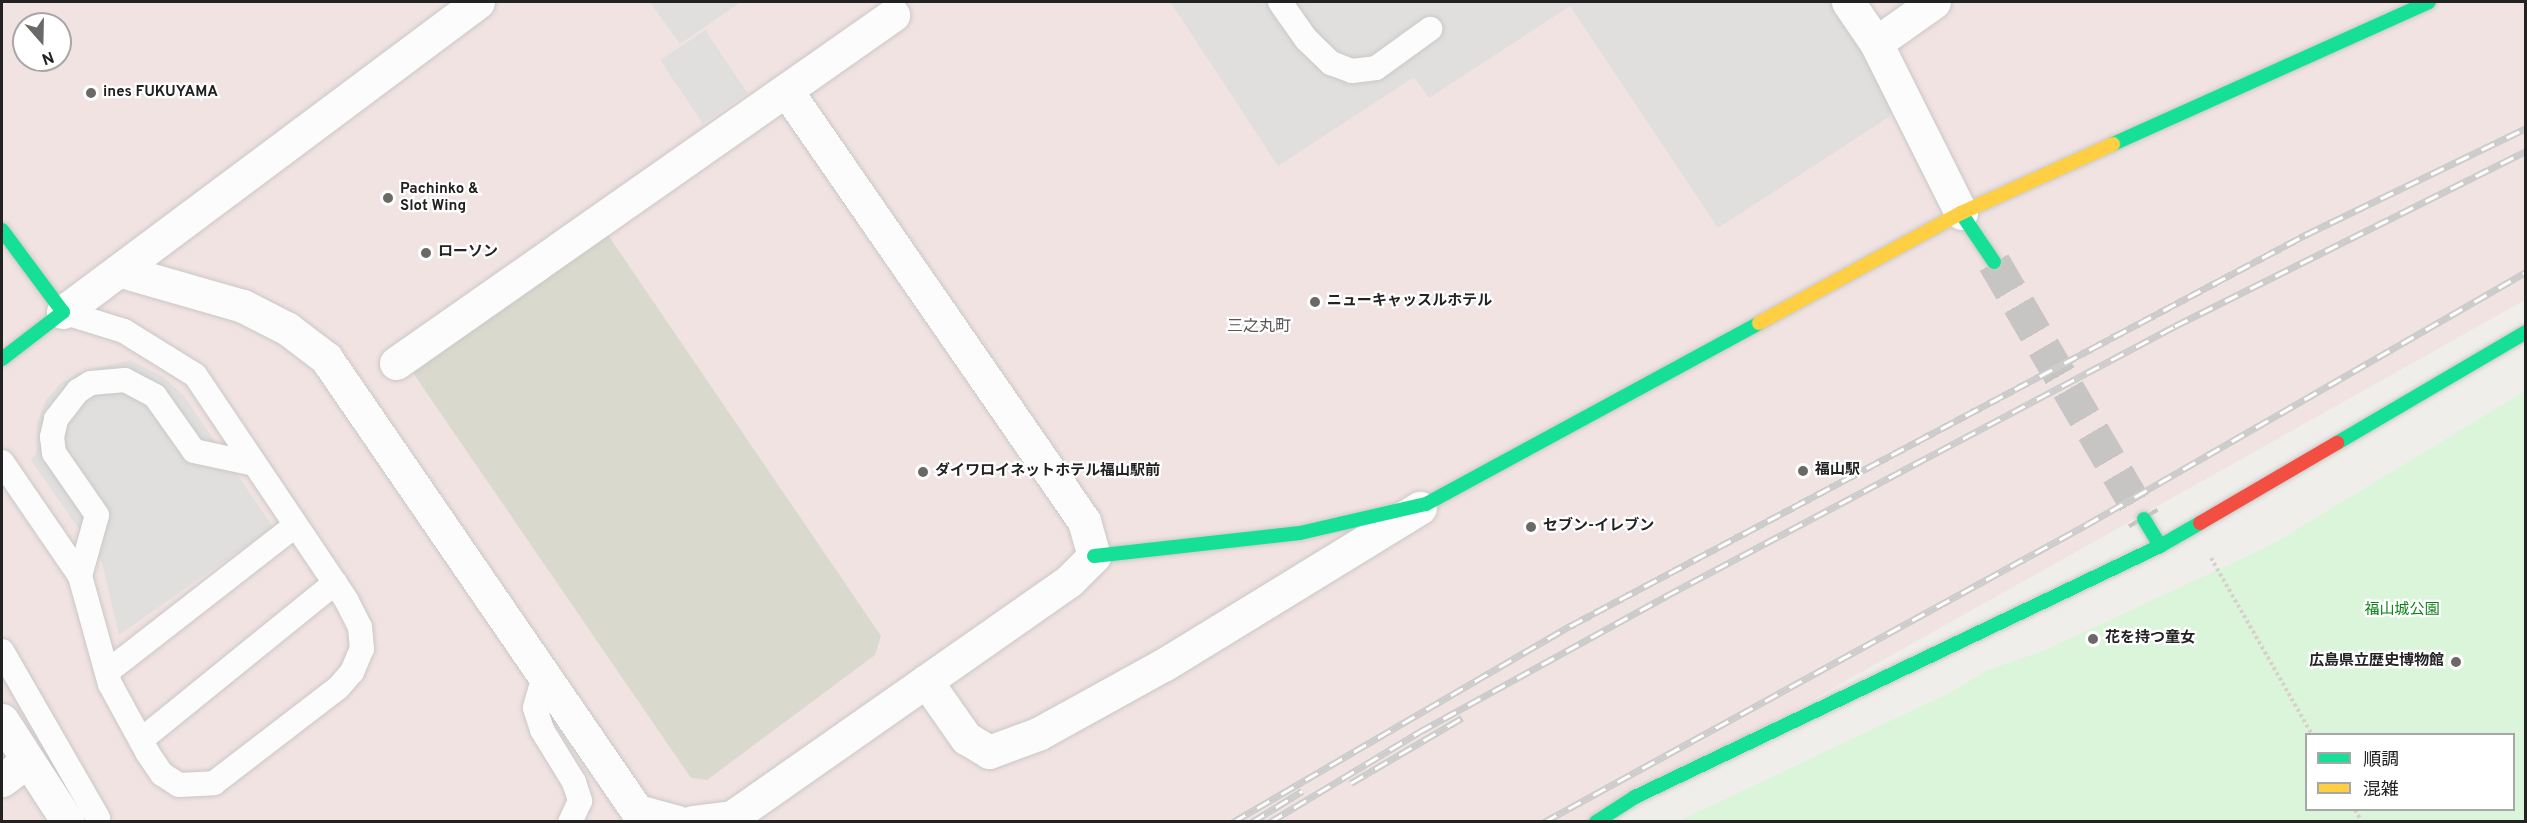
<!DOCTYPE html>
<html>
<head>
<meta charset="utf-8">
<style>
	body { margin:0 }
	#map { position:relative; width:2527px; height:823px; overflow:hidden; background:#f0eeeb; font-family:Overpass,"Noto Sans JP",sans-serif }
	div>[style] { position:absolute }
	.commercial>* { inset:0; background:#f1e3e1 }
	.construction>* { inset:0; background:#d9d9cd }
	.park>* { inset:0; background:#daf5da }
	.parking>* { inset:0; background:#e0dfde; transform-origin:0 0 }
	.secondary-tunnel>* { height:33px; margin-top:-16.5px; transform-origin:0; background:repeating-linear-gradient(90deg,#c7c5c3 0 33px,transparent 0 49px) }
	.path>* { height:4px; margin-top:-2px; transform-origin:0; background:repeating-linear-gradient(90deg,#dccecd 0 3px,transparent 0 6px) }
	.roads { filter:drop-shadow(0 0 2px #c9c8c7) drop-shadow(0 0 2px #c9c8c7) }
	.lane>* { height:24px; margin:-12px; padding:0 12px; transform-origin:12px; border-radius:12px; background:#fdfcfc }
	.street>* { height:33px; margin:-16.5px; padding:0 16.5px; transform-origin:16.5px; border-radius:16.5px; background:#fdfcfc }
	.fast>* { height:14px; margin:-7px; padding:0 7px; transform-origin:7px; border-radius:7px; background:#16e098 }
	.slow>* { height:14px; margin:-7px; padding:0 7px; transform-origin:7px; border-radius:7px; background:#ffcf43 }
	.jam>* { height:14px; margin:-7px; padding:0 7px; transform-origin:7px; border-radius:7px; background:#f24e42 }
	.rail>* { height:7px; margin-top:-3.5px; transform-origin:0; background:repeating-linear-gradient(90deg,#fff 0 14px,#ccc 0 28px); box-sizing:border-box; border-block:2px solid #ccc }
	.dots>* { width:16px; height:16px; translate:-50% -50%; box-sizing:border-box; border:3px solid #fff; border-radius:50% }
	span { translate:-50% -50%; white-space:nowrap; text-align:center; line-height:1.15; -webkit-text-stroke:4.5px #fff; paint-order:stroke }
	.poi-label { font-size:15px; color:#222; font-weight:700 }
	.left { translate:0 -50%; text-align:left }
	.right { translate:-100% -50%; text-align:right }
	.park-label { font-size:15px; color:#0c8416 }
	.neighbourhood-label { font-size:16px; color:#555 }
	.frame { position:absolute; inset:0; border:3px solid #222; pointer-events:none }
	.legend { position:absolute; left:2305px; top:733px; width:210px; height:78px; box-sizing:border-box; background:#fff; border:2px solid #a7a7a7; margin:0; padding:8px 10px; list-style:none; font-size:18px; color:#222 }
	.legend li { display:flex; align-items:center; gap:12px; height:30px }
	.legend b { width:30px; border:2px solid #a7a7a7 }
	.north { position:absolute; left:12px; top:12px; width:60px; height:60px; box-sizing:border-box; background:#fff; border:2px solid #a7a7a7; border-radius:50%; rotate:160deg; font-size:16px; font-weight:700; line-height:24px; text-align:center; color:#222 }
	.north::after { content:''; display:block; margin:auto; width:21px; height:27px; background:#6a6968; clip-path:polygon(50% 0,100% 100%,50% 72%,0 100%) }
</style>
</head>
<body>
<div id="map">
	<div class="commercial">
		<div style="clip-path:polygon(evenodd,2px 2px,2525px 2px,2525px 300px,1596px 821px,2px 822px,2px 2px,24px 24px,60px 24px,60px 60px,24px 60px,24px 24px)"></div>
	</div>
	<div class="construction">
		<div style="clip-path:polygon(608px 235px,881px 636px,875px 655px,707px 780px,691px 778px,413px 373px)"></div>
	</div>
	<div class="park">
		<div style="clip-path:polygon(evenodd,2525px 391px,2525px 821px,1679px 821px,1951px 692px,1988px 670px,2043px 651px,2271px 545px,2525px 391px,2306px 734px,2514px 734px,2514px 810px,2306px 810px,2306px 734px)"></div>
	</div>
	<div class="parking">
		<div style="clip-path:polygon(650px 2px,741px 2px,680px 44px)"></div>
		<div style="clip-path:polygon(1173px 2px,1829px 2px,1894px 100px,1889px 117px,1718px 228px,1570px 6px,1429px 98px,1414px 77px,1278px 166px,1171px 3px)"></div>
		<div style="left:705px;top:30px;width:76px;height:54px;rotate:56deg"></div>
		<div style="clip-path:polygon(130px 360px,163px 377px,184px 396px,273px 527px,119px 635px,102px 562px,31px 460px,36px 454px,37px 424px,46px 400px,60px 384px,78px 373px)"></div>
	</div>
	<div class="secondary-tunnel">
		<div style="left:1994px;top:262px;width:298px;rotate:59.7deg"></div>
	</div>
	<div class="path">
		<div style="left:2211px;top:558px;width:203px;rotate:60.2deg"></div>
		<div style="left:2355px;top:810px;width:14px;rotate:60deg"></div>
	</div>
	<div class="roads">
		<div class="lane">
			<div style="left:1280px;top:2px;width:45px;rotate:54.9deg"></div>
			<div style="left:1306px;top:39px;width:35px;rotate:44deg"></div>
			<div style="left:1331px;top:63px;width:22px;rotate:21deg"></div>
			<div style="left:1352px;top:71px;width:24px;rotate:-7deg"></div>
			<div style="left:1376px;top:68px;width:67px;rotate:-35.8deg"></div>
			<div style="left:2px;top:462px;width:138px;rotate:55.6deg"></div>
			<div style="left:80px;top:576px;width:112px;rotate:74.5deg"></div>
			<div style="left:110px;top:684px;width:77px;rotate:61.4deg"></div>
			<div style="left:147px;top:752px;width:27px;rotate:56deg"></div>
			<div style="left:162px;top:774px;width:20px;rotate:33deg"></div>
			<div style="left:179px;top:785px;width:35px;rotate:-3deg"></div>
			<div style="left:214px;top:783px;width:156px;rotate:-37.5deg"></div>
			<div style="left:338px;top:688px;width:21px;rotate:-49deg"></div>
			<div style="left:352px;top:672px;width:25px;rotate:-67deg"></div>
			<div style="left:362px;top:649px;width:22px;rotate:-95deg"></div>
			<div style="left:360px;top:627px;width:29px;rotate:-117deg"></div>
			<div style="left:347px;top:601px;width:272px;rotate:-123.9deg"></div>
			<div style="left:195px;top:375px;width:84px;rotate:-148.2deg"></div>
			<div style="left:124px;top:331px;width:64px;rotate:-162.7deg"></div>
			<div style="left:80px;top:576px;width:63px;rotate:-74.4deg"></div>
			<div style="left:97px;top:515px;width:75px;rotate:-124.7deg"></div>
			<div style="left:54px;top:453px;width:16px;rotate:-97deg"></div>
			<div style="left:52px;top:437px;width:18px;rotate:-77deg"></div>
			<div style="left:56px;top:419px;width:36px;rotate:-52deg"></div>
			<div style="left:78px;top:391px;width:15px;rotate:-32deg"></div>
			<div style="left:91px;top:383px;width:34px;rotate:-5deg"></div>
			<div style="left:125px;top:380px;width:34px;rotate:28deg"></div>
			<div style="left:155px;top:396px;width:67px;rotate:54.7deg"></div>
			<div style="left:194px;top:451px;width:62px;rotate:12deg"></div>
			<div style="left:2px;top:651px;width:193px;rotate:60.1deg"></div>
			<div style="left:107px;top:672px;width:239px;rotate:-37.9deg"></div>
			<div style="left:544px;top:676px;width:33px;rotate:106deg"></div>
			<div style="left:535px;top:708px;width:23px;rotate:72deg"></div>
			<div style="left:542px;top:730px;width:61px;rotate:58.4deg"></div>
			<div style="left:574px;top:782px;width:20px;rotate:72deg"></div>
			<div style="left:580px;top:801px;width:23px;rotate:115deg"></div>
			<div style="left:141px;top:740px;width:250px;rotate:-39deg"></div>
		</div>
		<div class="street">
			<div style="left:1848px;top:2px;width:50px;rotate:55.7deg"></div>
			<div style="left:1876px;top:43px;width:190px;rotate:63.4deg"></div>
			<div style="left:1876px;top:43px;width:71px;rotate:-35.3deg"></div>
			<div style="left:121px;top:271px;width:127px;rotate:16deg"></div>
			<div style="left:243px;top:306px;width:51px;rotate:27.1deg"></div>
			<div style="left:288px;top:329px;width:48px;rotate:37.3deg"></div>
			<div style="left:326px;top:358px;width:549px;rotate:55.53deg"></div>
			<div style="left:637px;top:811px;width:42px;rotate:15deg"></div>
			<div style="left:63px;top:312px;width:518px;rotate:-36.76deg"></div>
			<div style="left:396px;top:363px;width:607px;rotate:-35deg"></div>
			<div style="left:926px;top:681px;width:70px;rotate:54.9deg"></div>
			<div style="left:966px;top:738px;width:27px;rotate:31deg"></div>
			<div style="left:989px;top:752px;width:52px;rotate:-20.2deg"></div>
			<div style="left:1038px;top:734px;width:145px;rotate:-28.9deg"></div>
			<div style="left:1165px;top:664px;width:299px;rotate:-31.5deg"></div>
			<div style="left:2px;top:720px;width:121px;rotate:57.1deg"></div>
			<div style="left:2px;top:780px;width:30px;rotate:-37deg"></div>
			<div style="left:692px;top:822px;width:40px;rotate:-7.1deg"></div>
			<div style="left:732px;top:817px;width:411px;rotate:-35deg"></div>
			<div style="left:1069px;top:581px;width:35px;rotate:-45deg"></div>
			<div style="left:1094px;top:556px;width:36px;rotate:-106deg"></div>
			<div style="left:1084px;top:521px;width:524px;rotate:-124.66deg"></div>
		</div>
		<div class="fast">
			<div style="left:2113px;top:144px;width:346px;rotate:-24.2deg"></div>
			<div style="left:1961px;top:213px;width:59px;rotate:56deg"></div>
			<div style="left:2px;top:230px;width:102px;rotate:53.4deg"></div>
			<div style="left:63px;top:312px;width:77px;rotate:142.4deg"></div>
			<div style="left:2337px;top:443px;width:219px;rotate:-30.4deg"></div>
			<div style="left:2144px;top:519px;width:31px;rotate:59deg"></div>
			<div style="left:1094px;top:556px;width:207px;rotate:-6.4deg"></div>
			<div style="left:1300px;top:533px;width:129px;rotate:-13deg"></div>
			<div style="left:1426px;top:504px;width:379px;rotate:-28.5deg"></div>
			<div style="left:1596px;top:822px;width:46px;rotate:-32.7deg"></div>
			<div style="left:1635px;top:797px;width:582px;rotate:-25.55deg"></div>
			<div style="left:2160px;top:546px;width:46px;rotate:-29.9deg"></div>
		</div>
		<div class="slow">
			<div style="left:1759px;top:323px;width:230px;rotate:-28.6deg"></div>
			<div style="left:1961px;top:213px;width:167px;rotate:-24.4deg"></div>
		</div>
		<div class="jam">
			<div style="left:2200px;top:523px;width:159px;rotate:-30.3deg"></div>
		</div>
	</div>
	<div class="rail">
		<div style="left:1351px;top:783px;width:129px;rotate:-30.4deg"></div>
		<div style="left:1233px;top:822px;width:390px;rotate:-30.2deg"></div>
		<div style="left:1570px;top:626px;width:833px;rotate:-28.01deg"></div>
		<div style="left:2305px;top:235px;width:246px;rotate:-25.8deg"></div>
		<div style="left:1252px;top:822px;width:59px;rotate:-31.8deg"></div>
		<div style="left:1270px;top:822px;width:174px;rotate:-31.1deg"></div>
		<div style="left:1419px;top:732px;width:282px;rotate:-28.8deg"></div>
		<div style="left:1666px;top:596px;width:576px;rotate:-27.94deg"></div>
		<div style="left:2175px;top:326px;width:392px;rotate:-26.5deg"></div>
		<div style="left:1544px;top:822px;width:618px;rotate:-28.72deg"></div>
		<div style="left:2086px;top:525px;width:508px;rotate:-29.9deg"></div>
	</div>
	<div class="dots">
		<div style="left:91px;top:93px;background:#6a6968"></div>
		<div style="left:388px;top:198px;background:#6a6968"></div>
		<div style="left:426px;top:253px;background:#6a6968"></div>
		<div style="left:1315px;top:302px;background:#6a6968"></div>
		<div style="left:1803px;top:471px;background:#6a6968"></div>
		<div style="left:923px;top:472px;background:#6a6968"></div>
		<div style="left:1531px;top:527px;background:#6a6968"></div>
		<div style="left:2093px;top:639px;background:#6a6968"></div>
		<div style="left:2456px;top:662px;background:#6a6968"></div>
	</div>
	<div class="poi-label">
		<span class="left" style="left:103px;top:93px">ines FUKUYAMA</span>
		<span class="left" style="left:400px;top:198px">Pachinko &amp;<br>Slot Wing</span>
		<span class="left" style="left:438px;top:253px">ローソン</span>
		<span class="left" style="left:1327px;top:302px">ニューキャッスルホテル</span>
		<span class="left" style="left:1815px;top:471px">福山駅</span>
		<span class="left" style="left:935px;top:472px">ダイワロイネットホテル福山駅前</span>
		<span class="left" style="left:1543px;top:527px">セブン-イレブン</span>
		<span class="left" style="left:2105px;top:639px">花を持つ童女</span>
		<span class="right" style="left:2444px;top:662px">広島県立歴史博物館</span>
	</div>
	<div class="park-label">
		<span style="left:2402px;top:611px">福山城公園</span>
	</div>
	<div class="neighbourhood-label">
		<span style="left:1259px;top:327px">三之丸町</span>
	</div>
	<div class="frame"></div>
	<ul class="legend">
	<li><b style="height:8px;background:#16e098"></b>順調</li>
	<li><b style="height:8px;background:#ffcf43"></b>混雑</li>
	</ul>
	<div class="north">N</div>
</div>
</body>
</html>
